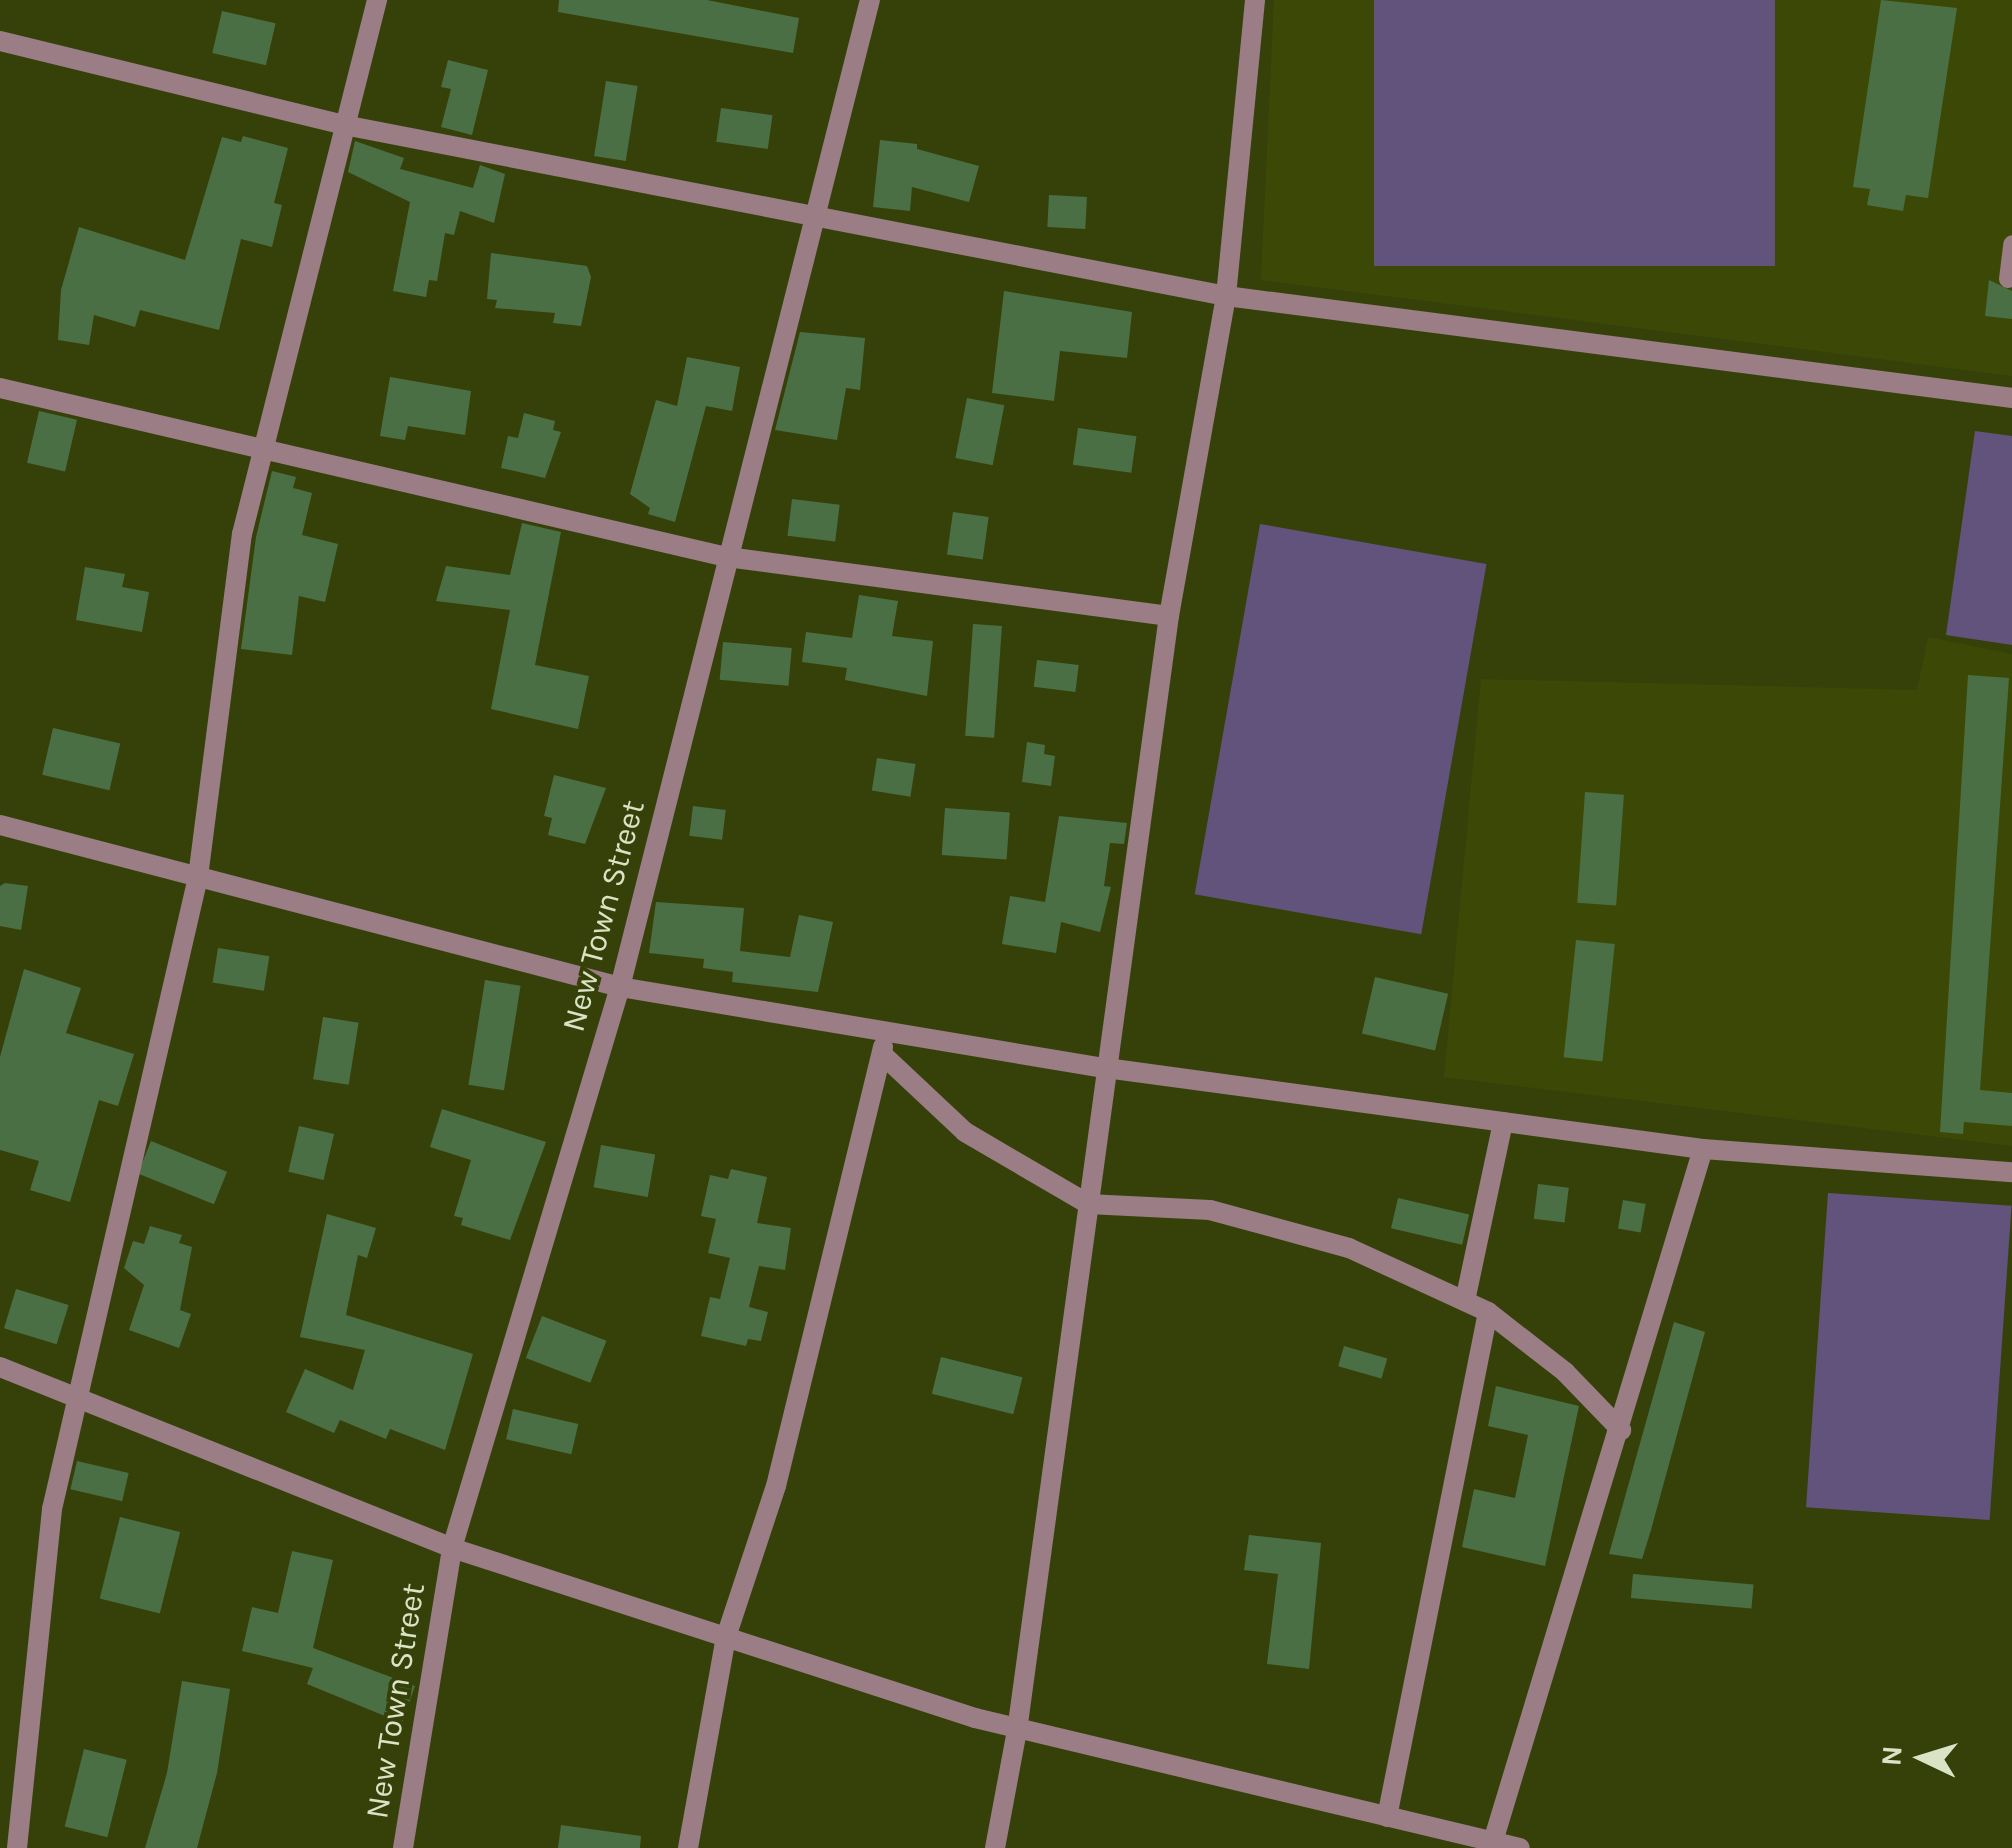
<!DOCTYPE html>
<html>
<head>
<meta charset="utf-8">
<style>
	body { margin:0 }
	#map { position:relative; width:2012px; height:1848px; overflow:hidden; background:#364109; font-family:Karla,sans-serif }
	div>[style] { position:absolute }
	.built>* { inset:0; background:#3c4906 }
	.green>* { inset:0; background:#61537b; transform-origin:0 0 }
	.building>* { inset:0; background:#4b6f44; transform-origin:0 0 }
	.pedestrian>* { height:18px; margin:-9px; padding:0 9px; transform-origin:9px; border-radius:9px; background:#9a7d85 }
	.minor>* { height:20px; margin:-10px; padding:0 10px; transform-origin:10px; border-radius:10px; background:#9a7d85 }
	.tertiary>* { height:20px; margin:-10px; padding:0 10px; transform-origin:10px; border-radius:10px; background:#9a7d85 }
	span { translate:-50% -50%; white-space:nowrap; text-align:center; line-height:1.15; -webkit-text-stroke:8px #364109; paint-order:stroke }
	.street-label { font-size:32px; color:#dbe3c7 }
	.north { position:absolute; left:1872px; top:1708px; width:100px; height:100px; -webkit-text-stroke:8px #364109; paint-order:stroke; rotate:274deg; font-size:28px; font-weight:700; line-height:40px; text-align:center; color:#dbe3c7 }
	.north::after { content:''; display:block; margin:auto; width:35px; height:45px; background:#dbe3c7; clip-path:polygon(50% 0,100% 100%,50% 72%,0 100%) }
</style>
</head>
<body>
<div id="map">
	<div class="built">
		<div style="clip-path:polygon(1274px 0,2012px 0,2012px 376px,1261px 280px)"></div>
		<div style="clip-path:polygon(1928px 637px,2012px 654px,2012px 1146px,1444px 1077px,1481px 679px,1917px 690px)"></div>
	</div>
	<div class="green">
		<div style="left:1374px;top:0;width:401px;height:266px"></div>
		<div style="clip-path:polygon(1975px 431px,2012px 436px,2012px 645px,1946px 635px)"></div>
		<div style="left:1260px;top:524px;width:230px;height:376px;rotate:10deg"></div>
		<div style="left:1828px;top:1193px;width:184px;height:315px;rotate:4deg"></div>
	</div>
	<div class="building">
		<div style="clip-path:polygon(559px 0,707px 0,799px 18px,793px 53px,558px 12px)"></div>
		<div style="clip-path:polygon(1881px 0,1957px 8px,1928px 198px,1906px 195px,1903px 211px,1867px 205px,1870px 189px,1853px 187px)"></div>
		<div style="left:222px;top:11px;width:55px;height:43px;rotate:13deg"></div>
		<div style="clip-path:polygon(448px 60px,488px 70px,472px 135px,441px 127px,451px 89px,441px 87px)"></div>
		<div style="left:606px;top:81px;width:32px;height:76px;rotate:9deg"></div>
		<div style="left:721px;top:108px;width:52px;height:34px;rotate:8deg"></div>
		<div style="clip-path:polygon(243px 136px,288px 148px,274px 203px,282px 205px,272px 247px,241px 239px,219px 330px,140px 310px,135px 327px,94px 315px,89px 345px,58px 340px,61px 290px,79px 227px,185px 260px,222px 137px,241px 142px)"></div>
		<div style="clip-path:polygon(880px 140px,917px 144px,917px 149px,979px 166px,969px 202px,912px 187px,910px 211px,873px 207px)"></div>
		<div style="clip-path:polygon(355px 141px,404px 158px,400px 169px,473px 188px,480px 165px,505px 174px,494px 223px,460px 211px,454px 235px,445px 233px,437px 281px,429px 280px,426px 297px,393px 291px,410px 202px,348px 172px)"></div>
		<div style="left:1049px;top:195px;width:38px;height:32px;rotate:3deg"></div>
		<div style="clip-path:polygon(491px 253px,587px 266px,591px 277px,581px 326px,553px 323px,555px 313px,495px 308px,497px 300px,487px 299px)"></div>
		<div style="clip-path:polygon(1989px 280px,2012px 291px,2012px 319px,1985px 316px)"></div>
		<div style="clip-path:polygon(1004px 291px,1132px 312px,1127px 358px,1060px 351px,1054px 401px,992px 393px)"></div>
		<div style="clip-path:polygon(800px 332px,865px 338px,860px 390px,846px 388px,837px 440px,775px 430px)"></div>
		<div style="clip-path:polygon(687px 357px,740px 367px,732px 411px,706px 406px,675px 522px,648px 514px,650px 508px,630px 494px,656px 400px,677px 406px)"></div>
		<div style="clip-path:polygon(390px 377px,471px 391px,465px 435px,408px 426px,405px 440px,380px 436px)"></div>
		<div style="left:967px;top:398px;width:38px;height:61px;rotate:11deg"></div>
		<div style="left:39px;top:411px;width:39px;height:53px;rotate:13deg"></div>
		<div style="clip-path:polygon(524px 413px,555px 421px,553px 430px,561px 432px,545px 478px,501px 468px,508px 436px,518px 438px)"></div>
		<div style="left:1078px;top:428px;width:59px;height:37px;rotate:8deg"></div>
		<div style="clip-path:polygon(272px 471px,296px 477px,293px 488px,312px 493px,302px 535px,338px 544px,325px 602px,299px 596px,292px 655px,241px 649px,256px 537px)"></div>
		<div style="left:792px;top:499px;width:48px;height:37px;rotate:7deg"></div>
		<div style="left:953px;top:512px;width:36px;height:43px;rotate:8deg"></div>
		<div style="clip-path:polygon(522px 523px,561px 532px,535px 665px,589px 676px,578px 729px,491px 709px,510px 610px,436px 601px,446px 566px,510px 575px)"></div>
		<div style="clip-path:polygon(85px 567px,125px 574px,122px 587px,149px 592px,142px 632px,76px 620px)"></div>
		<div style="clip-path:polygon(859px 595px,898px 601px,892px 636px,933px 641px,927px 696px,845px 680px,847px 668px,802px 662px,806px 632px,852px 638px)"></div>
		<div style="left:973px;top:624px;width:29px;height:112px;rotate:4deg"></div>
		<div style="left:723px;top:642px;width:69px;height:38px;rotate:5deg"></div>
		<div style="left:1037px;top:660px;width:42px;height:27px;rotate:7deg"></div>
		<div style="clip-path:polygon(1968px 675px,2009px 678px,1980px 1090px,2012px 1093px,2012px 1126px,1964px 1122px,1963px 1134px,1940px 1132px)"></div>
		<div style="left:53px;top:728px;width:69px;height:48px;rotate:13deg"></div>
		<div style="clip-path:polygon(1027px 742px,1045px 745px,1044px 754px,1055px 756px,1051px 786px,1022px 782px)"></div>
		<div style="left:877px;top:758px;width:39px;height:33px;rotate:9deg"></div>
		<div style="clip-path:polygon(554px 775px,606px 788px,585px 844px,548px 835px,552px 818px,544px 816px)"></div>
		<div style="left:1585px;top:792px;width:39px;height:111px;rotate:4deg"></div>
		<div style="left:693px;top:806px;width:33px;height:30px;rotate:7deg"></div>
		<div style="left:945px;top:808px;width:65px;height:47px;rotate:4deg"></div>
		<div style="clip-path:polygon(1059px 816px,1127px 823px,1124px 844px,1110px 843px,1104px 886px,1111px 887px,1100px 932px,1061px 922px,1056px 953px,1002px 944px,1010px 896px,1045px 902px)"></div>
		<div style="clip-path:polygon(5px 883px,28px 886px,21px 930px,0 926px,0 886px)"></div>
		<div style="clip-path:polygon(656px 902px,744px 908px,740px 951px,790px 957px,799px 915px,833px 922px,818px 992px,732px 982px,733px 972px,703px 968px,704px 959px,649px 953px)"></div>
		<div style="left:1576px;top:940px;width:39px;height:118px;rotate:6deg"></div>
		<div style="left:218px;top:948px;width:52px;height:35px;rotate:9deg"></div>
		<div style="clip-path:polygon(24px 969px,81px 988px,66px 1033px,134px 1054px,118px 1106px,99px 1100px,70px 1202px,30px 1190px,39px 1161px,0 1150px,0 1057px)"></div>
		<div style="left:1375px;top:977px;width:75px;height:58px;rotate:13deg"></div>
		<div style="left:485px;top:980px;width:36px;height:106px;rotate:9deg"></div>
		<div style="left:323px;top:1017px;width:36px;height:63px;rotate:9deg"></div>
		<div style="clip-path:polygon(442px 1109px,546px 1142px,510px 1240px,461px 1225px,463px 1218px,454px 1216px,471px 1160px,430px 1147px)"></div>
		<div style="left:299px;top:1126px;width:36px;height:47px;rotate:13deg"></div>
		<div style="left:151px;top:1141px;width:82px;height:35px;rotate:22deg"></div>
		<div style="left:601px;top:1145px;width:55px;height:43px;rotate:10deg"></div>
		<div style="clip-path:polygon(731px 1169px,767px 1177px,757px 1223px,791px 1228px,785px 1270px,759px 1266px,749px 1307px,768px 1312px,761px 1341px,748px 1339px,746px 1346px,701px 1336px,710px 1297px,720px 1299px,730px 1258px,708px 1253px,716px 1219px,701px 1216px,710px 1175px,728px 1179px)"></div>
		<div style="left:1538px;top:1184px;width:31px;height:35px;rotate:7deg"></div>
		<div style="left:1398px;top:1198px;width:73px;height:31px;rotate:13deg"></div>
		<div style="left:1623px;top:1200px;width:23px;height:29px;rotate:10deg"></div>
		<div style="clip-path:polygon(327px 1214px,376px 1228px,367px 1258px,358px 1255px,346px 1315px,473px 1354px,445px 1450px,390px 1429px,386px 1439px,340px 1420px,334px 1433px,286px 1412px,305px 1369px,353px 1390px,365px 1350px,300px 1337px)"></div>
		<div style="clip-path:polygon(150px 1226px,182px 1235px,179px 1243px,192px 1247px,180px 1310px,191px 1314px,179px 1348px,129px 1330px,144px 1285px,124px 1268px,133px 1241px,144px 1244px)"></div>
		<div style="left:16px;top:1289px;width:55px;height:41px;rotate:17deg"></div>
		<div style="left:542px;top:1316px;width:69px;height:45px;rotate:21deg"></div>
		<div style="clip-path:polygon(1674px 1322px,1705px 1332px,1651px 1530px,1642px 1559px,1609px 1554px)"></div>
		<div style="left:1344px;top:1346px;width:45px;height:21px;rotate:16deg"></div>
		<div style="left:941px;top:1357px;width:84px;height:38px;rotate:14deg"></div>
		<div style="clip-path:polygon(1496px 1386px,1579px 1406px,1545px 1566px,1462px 1547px,1474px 1489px,1515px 1498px,1528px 1435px,1488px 1426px)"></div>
		<div style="left:513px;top:1409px;width:67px;height:31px;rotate:13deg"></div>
		<div style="left:77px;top:1461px;width:53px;height:29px;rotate:13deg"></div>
		<div style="left:120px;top:1517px;width:62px;height:84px;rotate:14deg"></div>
		<div style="clip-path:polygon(1249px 1535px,1321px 1543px,1309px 1669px,1267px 1664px,1278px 1574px,1244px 1570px)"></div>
		<div style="clip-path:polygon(292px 1551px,333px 1560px,313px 1648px,415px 1686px,402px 1723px,307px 1684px,313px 1668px,242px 1651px,252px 1607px,278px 1613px)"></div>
		<div style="left:1633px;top:1574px;width:121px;height:24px;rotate:5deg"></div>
		<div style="clip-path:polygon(182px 1681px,230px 1689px,217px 1773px,197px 1848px,145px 1848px,167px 1773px)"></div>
		<div style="left:84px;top:1749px;width:44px;height:80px;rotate:14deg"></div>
		<div style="clip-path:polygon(561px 1825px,641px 1836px,640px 1848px,558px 1848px)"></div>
	</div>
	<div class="pedestrian">
		<div style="left:2008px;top:279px;width:35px;rotate:-83deg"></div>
	</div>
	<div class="minor">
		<div style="left:0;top:41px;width:354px;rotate:13.7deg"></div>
		<div style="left:344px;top:125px;width:898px;rotate:10.97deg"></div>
		<div style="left:1226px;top:296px;width:793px;rotate:7.39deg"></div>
		<div style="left:0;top:388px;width:746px;rotate:13.09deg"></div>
		<div style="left:727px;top:557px;width:446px;rotate:7.6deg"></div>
		<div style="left:0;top:825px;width:641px;rotate:14.64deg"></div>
		<div style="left:620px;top:987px;width:493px;rotate:9.5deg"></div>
		<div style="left:1106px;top:1068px;width:602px;rotate:7.73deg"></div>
		<div style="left:882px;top:1054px;width:114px;rotate:43.2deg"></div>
		<div style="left:965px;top:1132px;width:143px;rotate:30.3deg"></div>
		<div style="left:1088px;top:1204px;width:122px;rotate:2.8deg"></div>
		<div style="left:1210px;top:1210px;width:144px;rotate:15.3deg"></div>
		<div style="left:1349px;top:1248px;width:153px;rotate:24.7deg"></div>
		<div style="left:1488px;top:1312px;width:98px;rotate:37.9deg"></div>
		<div style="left:1565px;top:1372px;width:81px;rotate:46deg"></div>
		<div style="left:1465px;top:1301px;width:183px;rotate:-78deg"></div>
		<div style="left:1387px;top:1817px;width:515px;rotate:-78.69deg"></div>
		<div style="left:17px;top:1848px;width:341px;rotate:-84.1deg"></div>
		<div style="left:52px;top:1509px;width:649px;rotate:-76.99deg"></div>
		<div style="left:198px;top:877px;width:346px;rotate:-82.7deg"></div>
		<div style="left:242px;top:534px;width:551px;rotate:-75.81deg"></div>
		<div style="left:403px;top:1848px;width:304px;rotate:-80.7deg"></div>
		<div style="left:452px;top:1548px;width:586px;rotate:-73.33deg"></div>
		<div style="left:620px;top:987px;width:1018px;rotate:-75.79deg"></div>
		<div style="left:688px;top:1848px;width:214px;rotate:-79.8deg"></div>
		<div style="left:726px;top:1637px;width:159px;rotate:-71.7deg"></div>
		<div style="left:776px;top:1486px;width:452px;rotate:-76.3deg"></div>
		<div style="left:995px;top:1848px;width:119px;rotate:-79.4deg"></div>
		<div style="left:1017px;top:1731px;width:1125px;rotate:-82.24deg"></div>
		<div style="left:1169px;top:616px;width:325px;rotate:-79.9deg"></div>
		<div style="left:1226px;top:296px;width:297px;rotate:-84.4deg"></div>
		<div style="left:1491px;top:1848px;width:730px;rotate:-73.13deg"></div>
		<div style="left:1703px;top:1149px;width:310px;rotate:4.3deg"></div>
	</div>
	<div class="tertiary">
		<div style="left:0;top:1367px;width:487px;rotate:21.8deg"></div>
		<div style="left:452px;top:1548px;width:550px;rotate:18.01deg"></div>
		<div style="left:975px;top:1718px;width:560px;rotate:13.42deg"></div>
	</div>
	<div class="street-label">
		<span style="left:604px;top:916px;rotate:-75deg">New Town Street</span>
		<span style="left:396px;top:1701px;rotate:-81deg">New Town Street</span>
	</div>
	<div class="north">N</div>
</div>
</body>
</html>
